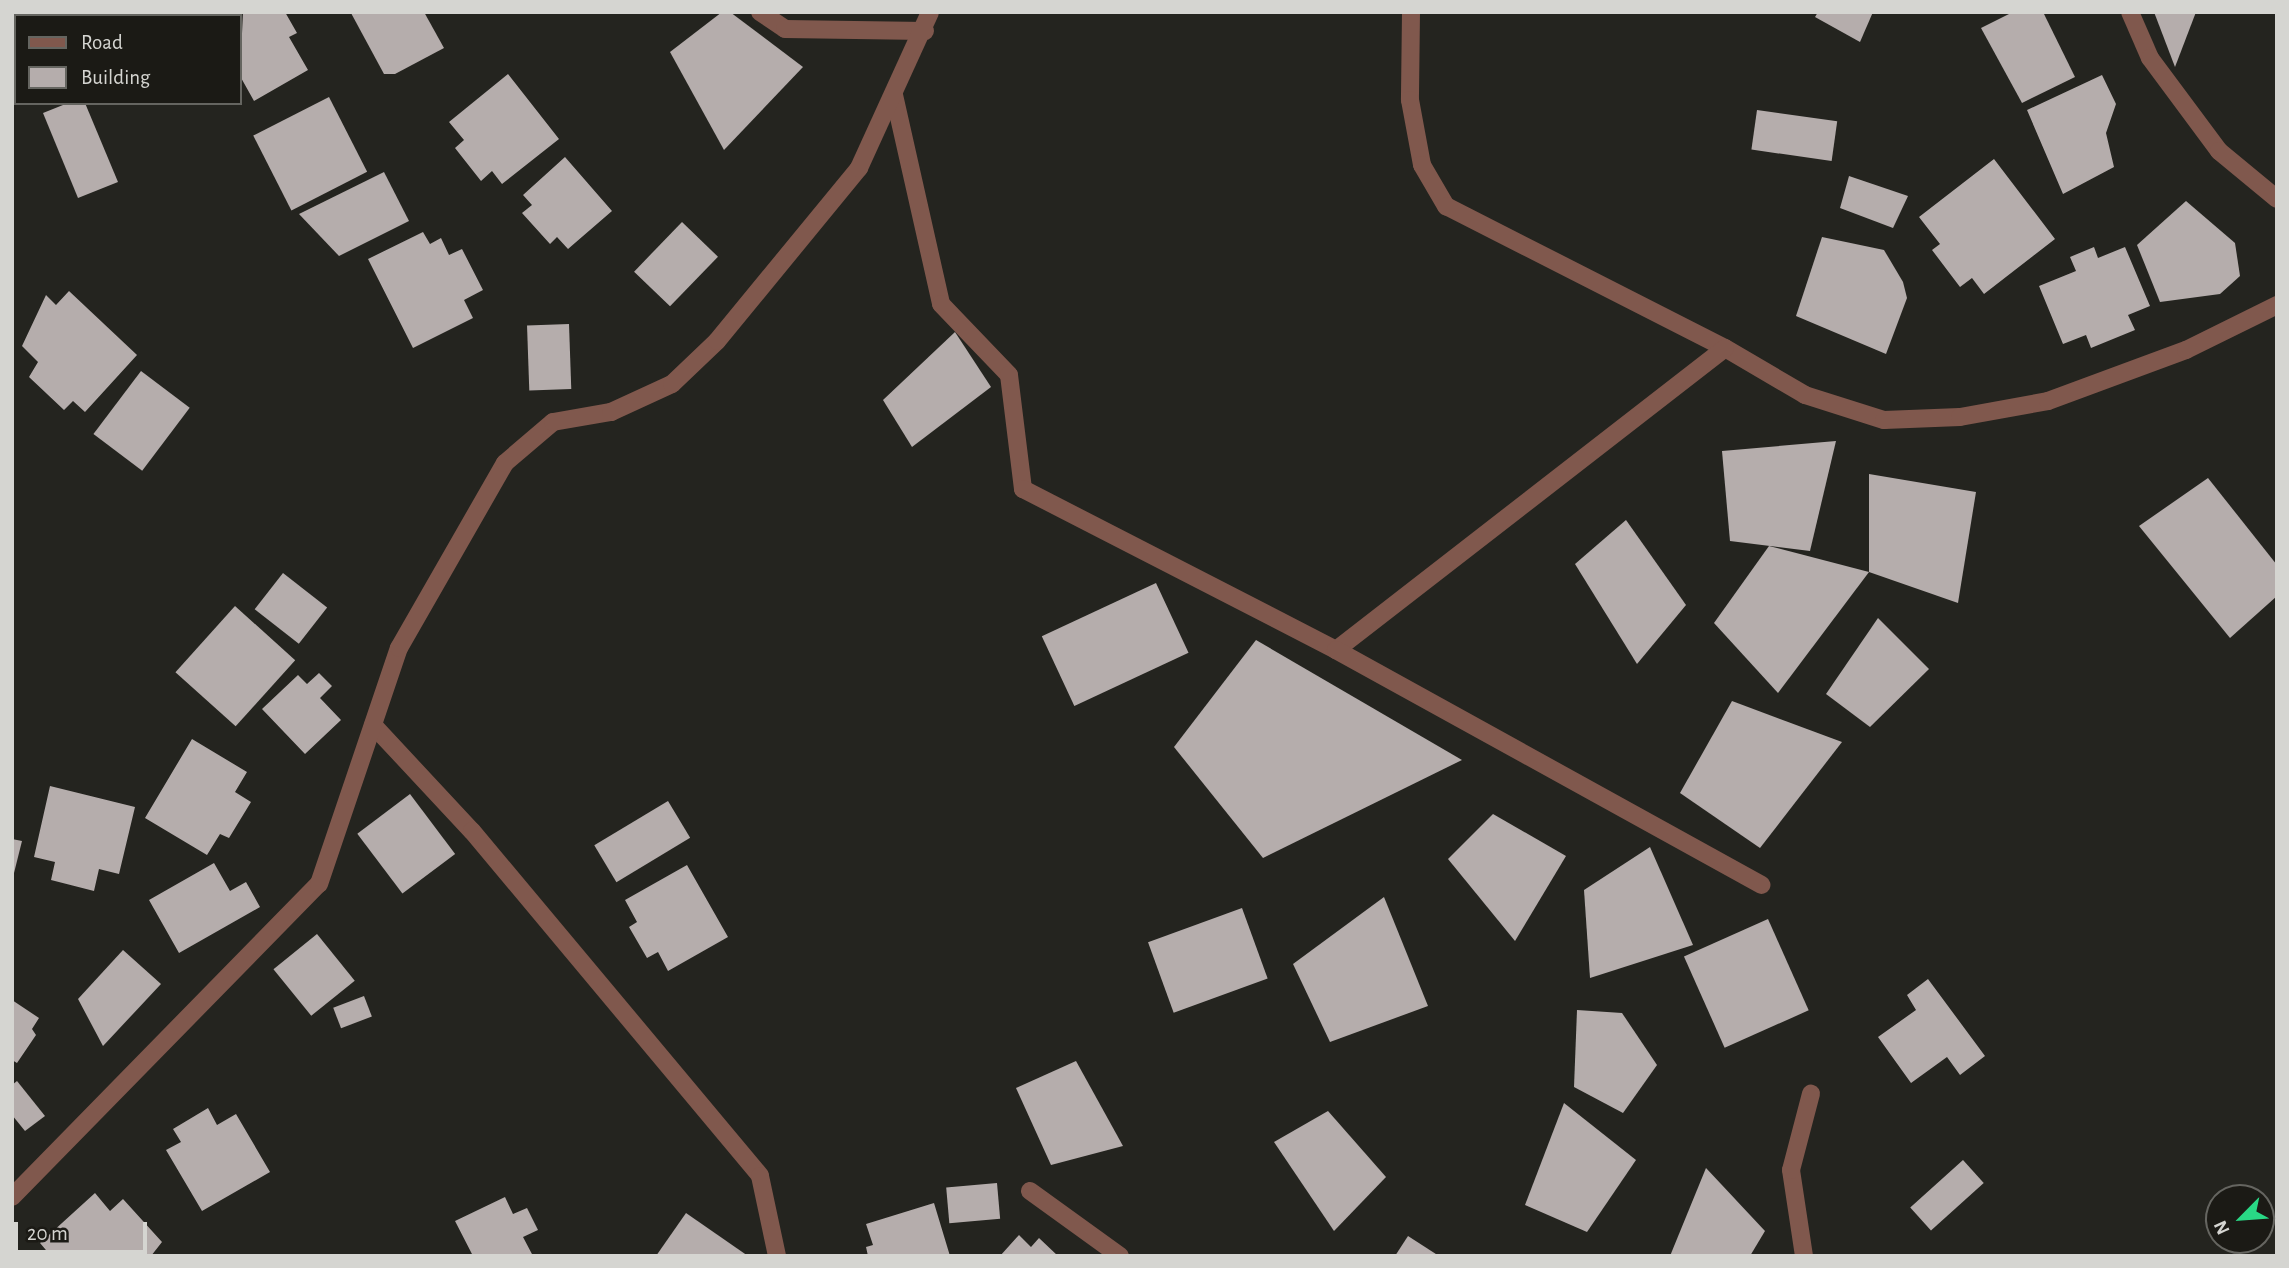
<!DOCTYPE html>
<html>
<head>
<meta charset="utf-8">
<style>
	body { margin:0 }
	#map { position:relative; width:2289px; height:1268px; overflow:hidden; background:#24241f; font-family:"Alegreya Sans",sans-serif }
	div>[style] { position:absolute }
	.building>* { inset:0; background:#b5adac; transform-origin:0 0 }
	.minor>* { height:18px; margin:-9px; padding:0 9px; transform-origin:9px; border-radius:9px; background:#80584d }
	span { translate:-50% -50%; white-space:nowrap; text-align:center; line-height:1.15; -webkit-text-stroke:7px #1b1a15; paint-order:stroke }
	.frame { position:absolute; inset:0; border:14px solid #d5d5d1; pointer-events:none }
	.legend { position:absolute; left:14px; top:14px; width:228px; height:91px; box-sizing:border-box; background:#1b1a15; border:2px solid #656560; margin:0; padding:9px 12px; list-style:none; font-size:21px; color:#d5d5d1 }
	.legend li { display:flex; align-items:center; gap:14px; height:35px }
	.legend b { width:35px; border:2px solid #656560 }
	.north { position:absolute; left:2205px; top:1184px; width:70px; height:70px; box-sizing:border-box; background:#1b1a15; border:2px solid #656560; border-radius:50%; rotate:245deg; font-size:19px; font-weight:700; line-height:28px; text-align:center; color:#d5d5d1 }
	.north::after { content:''; display:block; margin:auto; width:24px; height:32px; background:#29d885; clip-path:polygon(50% 0,100% 100%,50% 72%,0 100%) }
	.scale { position:absolute; left:14px; top:1222px; width:133px; height:32px; box-sizing:border-box; border:4px solid #d5d5d1; border-top:0; padding-left:9px; font-size:21px; line-height:24px; white-space:nowrap; color:#d5d5d1; -webkit-text-stroke:5px #1b1a15; paint-order:stroke }
</style>
</head>
<body>
<div id="map">
	<div class="building">
		<div style="left:141px;top:12px;width:59px;height:4px"></div>
		<div style="clip-path:polygon(243px 12px,285px 12px,297px 33px,289px 37px,308px 70px,254px 101px,240px 76px)"></div>
		<div style="clip-path:polygon(424px 12px,444px 48px,395px 74px,384px 74px,351px 13px)"></div>
		<div style="clip-path:polygon(722px 12px,730px 12px,803px 67px,724px 150px,670px 52px)"></div>
		<div style="clip-path:polygon(1818px 12px,1873px 12px,1860px 42px,1815px 17px)"></div>
		<div style="clip-path:polygon(2013px 12px,2043px 12px,2075px 77px,2022px 103px,1981px 28px)"></div>
		<div style="clip-path:polygon(2154px 12px,2196px 12px,2175px 67px)"></div>
		<div style="clip-path:polygon(16px 24px,16px 84px,12px 77px)"></div>
		<div style="clip-path:polygon(508px 74px,559px 139px,502px 184px,492px 171px,481px 181px,455px 148px,464px 140px,449px 122px)"></div>
		<div style="clip-path:polygon(2102px 75px,2116px 104px,2106px 133px,2114px 167px,2063px 194px,2027px 110px)"></div>
		<div style="left:329px;top:97px;width:84px;height:85px;rotate:63deg"></div>
		<div style="clip-path:polygon(68px 103px,85px 103px,118px 182px,78px 198px,43px 113px)"></div>
		<div style="left:1757px;top:110px;width:81px;height:40px;rotate:8deg"></div>
		<div style="clip-path:polygon(565px 157px,612px 211px,568px 249px,557px 237px,550px 244px,522px 213px,532px 205px,523px 195px)"></div>
		<div style="clip-path:polygon(1994px 159px,2055px 239px,1984px 294px,1972px 278px,1960px 287px,1932px 250px,1940px 244px,1919px 217px)"></div>
		<div style="clip-path:polygon(384px 172px,409px 221px,339px 256px,299px 214px)"></div>
		<div style="clip-path:polygon(1849px 176px,1908px 196px,1893px 228px,1840px 208px)"></div>
		<div style="clip-path:polygon(2186px 201px,2235px 243px,2240px 276px,2220px 294px,2160px 302px,2137px 245px)"></div>
		<div style="left:682px;top:222px;width:50px;height:69px;rotate:44deg"></div>
		<div style="clip-path:polygon(423px 232px,430px 244px,441px 238px,449px 255px,462px 249px,483px 290px,464px 300px,473px 318px,413px 348px,368px 259px)"></div>
		<div style="clip-path:polygon(1822px 237px,1884px 250px,1903px 282px,1907px 298px,1886px 354px,1796px 316px)"></div>
		<div style="clip-path:polygon(2094px 247px,2098px 258px,2125px 247px,2150px 306px,2128px 315px,2135px 330px,2091px 348px,2086px 335px,2063px 344px,2039px 286px,2076px 271px,2070px 257px)"></div>
		<div style="clip-path:polygon(69px 291px,137px 355px,85px 412px,73px 401px,64px 410px,29px 377px,38px 362px,22px 346px,46px 295px,56px 305px)"></div>
		<div style="left:569px;top:324px;width:65px;height:42px;rotate:88deg"></div>
		<div style="clip-path:polygon(955px 332px,991px 387px,912px 447px,883px 400px)"></div>
		<div style="left:141px;top:371px;width:61px;height:79px;rotate:37deg"></div>
		<div style="clip-path:polygon(1836px 441px,1810px 551px,1730px 541px,1722px 451px)"></div>
		<div style="clip-path:polygon(1869px 474px,1976px 492px,1958px 603px,1869px 572px)"></div>
		<div style="clip-path:polygon(2208px 478px,2277px 565px,2277px 596px,2230px 638px,2139px 526px)"></div>
		<div style="clip-path:polygon(1626px 520px,1686px 605px,1637px 664px,1575px 564px)"></div>
		<div style="clip-path:polygon(1769px 546px,1869px 572px,1778px 693px,1714px 623px)"></div>
		<div style="left:283px;top:573px;width:56px;height:46px;rotate:38deg"></div>
		<div style="left:1156px;top:583px;width:77px;height:126px;rotate:65deg"></div>
		<div style="left:235px;top:606px;width:81px;height:89px;rotate:42deg"></div>
		<div style="clip-path:polygon(1878px 618px,1929px 669px,1870px 727px,1826px 694px)"></div>
		<div style="clip-path:polygon(1256px 640px,1462px 760px,1263px 858px,1174px 747px)"></div>
		<div style="clip-path:polygon(319px 673px,332px 686px,320px 698px,341px 720px,305px 754px,262px 709px,298px 675px,307px 684px)"></div>
		<div style="clip-path:polygon(1732px 701px,1842px 742px,1760px 848px,1680px 793px)"></div>
		<div style="clip-path:polygon(192px 739px,247px 772px,235px 792px,251px 802px,229px 838px,220px 834px,207px 855px,145px 818px)"></div>
		<div style="clip-path:polygon(50px 786px,135px 807px,119px 874px,99px 869px,94px 891px,51px 880px,55px 862px,34px 857px)"></div>
		<div style="left:410px;top:794px;width:75px;height:66px;rotate:53deg"></div>
		<div style="left:668px;top:801px;width:43px;height:86px;rotate:59deg"></div>
		<div style="clip-path:polygon(1493px 814px,1566px 856px,1515px 941px,1448px 859px)"></div>
		<div style="clip-path:polygon(12px 839px,22px 841px,13px 877px,12px 877px)"></div>
		<div style="clip-path:polygon(1650px 847px,1693px 945px,1590px 978px,1584px 890px)"></div>
		<div style="clip-path:polygon(214px 863px,230px 891px,246px 882px,260px 907px,179px 953px,149px 900px)"></div>
		<div style="clip-path:polygon(687px 865px,728px 937px,668px 971px,658px 952px,647px 958px,629px 927px,637px 922px,625px 900px)"></div>
		<div style="clip-path:polygon(1384px 897px,1428px 1006px,1330px 1042px,1293px 964px)"></div>
		<div style="left:1242px;top:908px;width:75px;height:100px;rotate:70deg"></div>
		<div style="left:1768px;top:919px;width:100px;height:92px;rotate:66deg"></div>
		<div style="left:317px;top:934px;width:60px;height:56px;rotate:51deg"></div>
		<div style="clip-path:polygon(123px 950px,161px 984px,103px 1046px,78px 999px)"></div>
		<div style="clip-path:polygon(1928px 979px,1985px 1056px,1960px 1075px,1947px 1057px,1911px 1083px,1878px 1037px,1916px 1010px,1907px 995px)"></div>
		<div style="left:364px;top:996px;width:22px;height:33px;rotate:69deg"></div>
		<div style="clip-path:polygon(12px 1000px,39px 1018px,32px 1029px,36px 1035px,17px 1063px,12px 1060px)"></div>
		<div style="clip-path:polygon(1577px 1010px,1622px 1013px,1657px 1065px,1623px 1113px,1574px 1087px)"></div>
		<div style="clip-path:polygon(1076px 1061px,1123px 1146px,1051px 1165px,1016px 1088px)"></div>
		<div style="clip-path:polygon(17px 1081px,45px 1116px,25px 1131px,12px 1115px,12px 1085px)"></div>
		<div style="clip-path:polygon(1564px 1103px,1636px 1160px,1587px 1232px,1525px 1205px)"></div>
		<div style="clip-path:polygon(208px 1108px,217px 1125px,236px 1114px,270px 1172px,202px 1211px,166px 1150px,181px 1142px,173px 1129px)"></div>
		<div style="clip-path:polygon(1328px 1111px,1386px 1177px,1334px 1231px,1274px 1142px)"></div>
		<div style="left:1963px;top:1160px;width:31px;height:71px;rotate:48deg"></div>
		<div style="clip-path:polygon(1706px 1168px,1765px 1231px,1750px 1256px,1670px 1256px)"></div>
		<div style="left:997px;top:1183px;width:36px;height:51px;rotate:85deg"></div>
		<div style="clip-path:polygon(95px 1193px,110px 1211px,123px 1199px,162px 1242px,151px 1256px,51px 1256px,40px 1243px)"></div>
		<div style="clip-path:polygon(505px 1197px,513px 1214px,527px 1208px,538px 1230px,523px 1237px,533px 1256px,473px 1256px,455px 1221px)"></div>
		<div style="clip-path:polygon(934px 1203px,950px 1256px,868px 1256px,866px 1247px,873px 1245px,866px 1224px)"></div>
		<div style="clip-path:polygon(686px 1213px,748px 1256px,656px 1256px)"></div>
		<div style="clip-path:polygon(1019px 1235px,1031px 1247px,1039px 1238px,1058px 1256px,1000px 1256px)"></div>
		<div style="clip-path:polygon(1408px 1236px,1439px 1256px,1395px 1256px)"></div>
	</div>
	<div class="minor">
		<div style="left:760px;top:12px;width:30px;rotate:34deg"></div>
		<div style="left:785px;top:29px;width:140px;rotate:0.8deg"></div>
		<div style="left:1411px;top:12px;width:88px;rotate:90.7deg"></div>
		<div style="left:1410px;top:100px;width:66px;rotate:79.5deg"></div>
		<div style="left:1422px;top:165px;width:48px;rotate:59.7deg"></div>
		<div style="left:1446px;top:206px;width:313px;rotate:27deg"></div>
		<div style="left:1725px;top:348px;width:93px;rotate:30.4deg"></div>
		<div style="left:1805px;top:395px;width:83px;rotate:17.6deg"></div>
		<div style="left:1884px;top:420px;width:76px;rotate:-2.3deg"></div>
		<div style="left:1960px;top:417px;width:89px;rotate:-10.3deg"></div>
		<div style="left:2048px;top:401px;width:147px;rotate:-20.3deg"></div>
		<div style="left:2186px;top:350px;width:102px;rotate:-26.3deg"></div>
		<div style="left:2130px;top:12px;width:50px;rotate:66.5deg"></div>
		<div style="left:2150px;top:58px;width:116px;rotate:53.4deg"></div>
		<div style="left:2219px;top:151px;width:75px;rotate:39.6deg"></div>
		<div style="left:894px;top:95px;width:214px;rotate:77.3deg"></div>
		<div style="left:941px;top:304px;width:98px;rotate:46.2deg"></div>
		<div style="left:1009px;top:375px;width:115px;rotate:83deg"></div>
		<div style="left:1023px;top:489px;width:352px;rotate:27.2deg"></div>
		<div style="left:1336px;top:650px;width:492px;rotate:-37.8deg"></div>
		<div style="left:1336px;top:650px;width:486px;rotate:28.9deg"></div>
		<div style="left:373px;top:725px;width:145px;rotate:47deg"></div>
		<div style="left:472px;top:831px;width:449px;rotate:50.1deg"></div>
		<div style="left:760px;top:1176px;width:82px;rotate:78deg"></div>
		<div style="left:1030px;top:1191px;width:111px;rotate:35.8deg"></div>
		<div style="left:12px;top:1197px;width:438px;rotate:-45.6deg"></div>
		<div style="left:319px;top:884px;width:249px;rotate:-71.3deg"></div>
		<div style="left:399px;top:648px;width:213px;rotate:-60.2deg"></div>
		<div style="left:505px;top:463px;width:63px;rotate:-40.5deg"></div>
		<div style="left:553px;top:422px;width:59px;rotate:-9.8deg"></div>
		<div style="left:611px;top:412px;width:67px;rotate:-24.7deg"></div>
		<div style="left:672px;top:384px;width:62px;rotate:-43.7deg"></div>
		<div style="left:717px;top:341px;width:224px;rotate:-50.6deg"></div>
		<div style="left:859px;top:168px;width:171px;rotate:-65.5deg"></div>
		<div style="left:1804px;top:1256px;width:87px;rotate:-98.6deg"></div>
		<div style="left:1791px;top:1170px;width:79px;rotate:-75.3deg"></div>
	</div>
	<div class="frame"></div>
	<ul class="legend">
	<li><b style="height:9px;background:#80584d"></b>Road</li>
	<li><b style="height:19px;background:#b5adac"></b>Building</li>
	</ul>
	<div class="north">N</div>
	<div class="scale">20 m</div>
</div>
</body>
</html>
